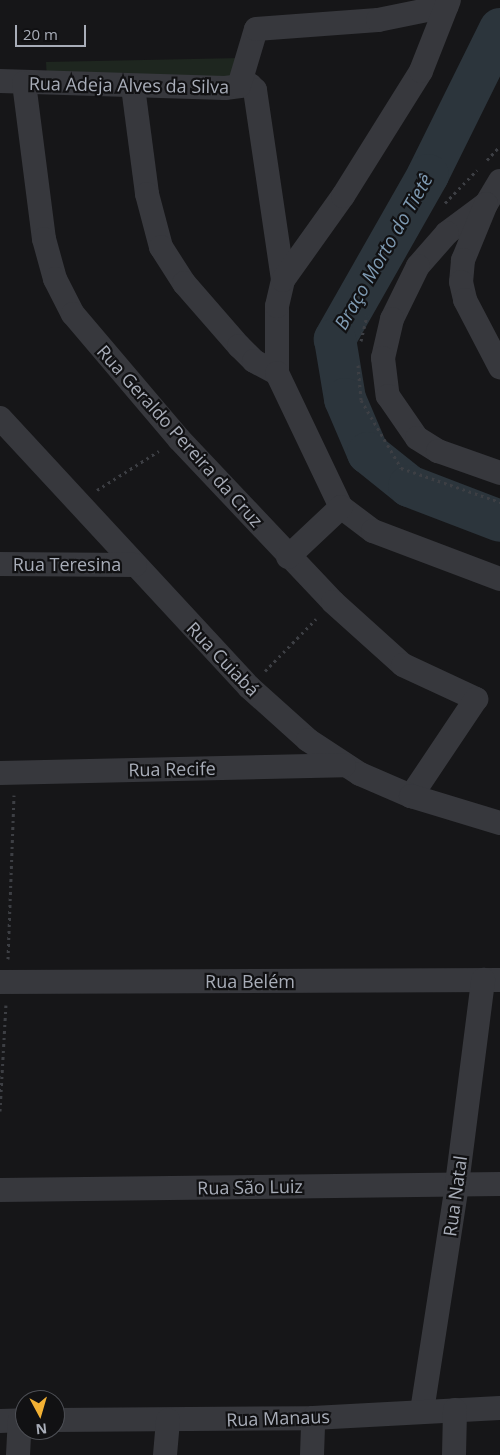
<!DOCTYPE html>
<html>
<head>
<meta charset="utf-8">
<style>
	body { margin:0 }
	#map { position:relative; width:500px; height:1455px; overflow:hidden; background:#161618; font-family:"Open Sans",sans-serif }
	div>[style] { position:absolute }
	.green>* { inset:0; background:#1e261f }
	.river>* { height:42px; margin:-21px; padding:0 21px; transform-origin:21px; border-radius:21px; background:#2c353c }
	.path>* { height:3px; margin-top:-1.5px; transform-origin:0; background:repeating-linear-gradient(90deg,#3d3f44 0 2.5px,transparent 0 6.5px) }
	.street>* { height:24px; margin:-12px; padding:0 12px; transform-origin:12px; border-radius:12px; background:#37383d }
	span { translate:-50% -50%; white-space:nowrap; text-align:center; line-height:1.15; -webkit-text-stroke:4.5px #111113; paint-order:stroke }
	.street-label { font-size:18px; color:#a8adb8 }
	.water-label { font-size:19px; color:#7f9bb3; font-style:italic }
	.north { position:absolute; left:15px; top:1390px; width:50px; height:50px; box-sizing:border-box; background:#111113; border:1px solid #4d4f55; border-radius:50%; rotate:174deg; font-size:14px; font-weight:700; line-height:20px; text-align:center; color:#a8adb8 }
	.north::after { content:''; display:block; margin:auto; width:18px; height:22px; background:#f2b134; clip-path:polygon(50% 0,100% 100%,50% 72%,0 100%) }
	.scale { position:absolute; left:15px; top:25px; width:71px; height:22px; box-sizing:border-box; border:2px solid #a8adb8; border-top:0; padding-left:6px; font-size:15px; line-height:18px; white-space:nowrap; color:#a8adb8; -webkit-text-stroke:4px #111113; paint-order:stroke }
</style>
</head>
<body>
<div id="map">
	<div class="green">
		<div style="clip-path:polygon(241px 58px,234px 81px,47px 80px,46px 62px)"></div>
	</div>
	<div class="river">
		<div style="left:500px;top:29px;width:163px;rotate:116.3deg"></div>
		<div style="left:428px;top:175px;width:189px;rotate:119.6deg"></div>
		<div style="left:335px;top:339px;width:61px;rotate:80.5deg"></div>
		<div style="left:345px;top:399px;width:59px;rotate:66.9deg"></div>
		<div style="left:368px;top:453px;width:53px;rotate:38.8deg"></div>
		<div style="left:409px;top:486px;width:97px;rotate:21deg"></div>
	</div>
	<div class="path">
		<div style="left:487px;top:160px;width:19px;rotate:-47deg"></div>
		<div style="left:445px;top:203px;width:46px;rotate:-45.9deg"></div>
		<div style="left:361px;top:341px;width:26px;rotate:-77deg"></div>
		<div style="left:358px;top:365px;width:35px;rotate:85deg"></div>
		<div style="left:361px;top:400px;width:79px;rotate:59.5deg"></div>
		<div style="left:401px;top:468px;width:105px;rotate:19deg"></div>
		<div style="left:97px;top:490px;width:73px;rotate:-32.2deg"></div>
		<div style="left:265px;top:671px;width:73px;rotate:-45.6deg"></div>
		<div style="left:8px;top:959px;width:164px;rotate:-87.9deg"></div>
		<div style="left:0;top:1111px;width:106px;rotate:-86.8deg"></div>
	</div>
	<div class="street">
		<div style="left:0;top:81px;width:225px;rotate:1.8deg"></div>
		<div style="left:225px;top:88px;width:25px;rotate:-7deg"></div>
		<div style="left:250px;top:85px;width:7px;rotate:45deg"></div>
		<div style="left:255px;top:90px;width:192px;rotate:81.6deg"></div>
		<div style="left:24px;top:83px;width:157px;rotate:82.7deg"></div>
		<div style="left:44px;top:239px;width:41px;rotate:74.6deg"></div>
		<div style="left:55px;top:279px;width:39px;rotate:63deg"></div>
		<div style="left:73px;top:314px;width:164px;rotate:49.7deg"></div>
		<div style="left:179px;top:439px;width:224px;rotate:46.6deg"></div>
		<div style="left:333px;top:602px;width:94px;rotate:42deg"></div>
		<div style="left:403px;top:665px;width:81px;rotate:25deg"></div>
		<div style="left:476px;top:699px;width:117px;rotate:123.8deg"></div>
		<div style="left:239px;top:86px;width:59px;rotate:-73.4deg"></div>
		<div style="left:256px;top:29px;width:122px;rotate:-4.2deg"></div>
		<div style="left:378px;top:20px;width:70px;rotate:-11.5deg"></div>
		<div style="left:133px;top:87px;width:108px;rotate:82.5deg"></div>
		<div style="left:147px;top:194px;width:55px;rotate:75.2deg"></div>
		<div style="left:161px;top:247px;width:43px;rotate:57.4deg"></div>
		<div style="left:184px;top:283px;width:84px;rotate:48.9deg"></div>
		<div style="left:239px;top:346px;width:21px;rotate:45deg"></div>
		<div style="left:254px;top:361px;width:26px;rotate:28deg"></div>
		<div style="left:277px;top:373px;width:67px;rotate:-90deg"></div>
		<div style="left:277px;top:306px;width:27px;rotate:-77deg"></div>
		<div style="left:283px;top:280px;width:103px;rotate:-54.5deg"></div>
		<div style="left:343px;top:196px;width:147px;rotate:-58deg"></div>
		<div style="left:421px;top:71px;width:76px;rotate:-68.5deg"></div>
		<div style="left:500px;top:181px;width:27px;rotate:121deg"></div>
		<div style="left:486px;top:204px;width:49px;rotate:143.4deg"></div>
		<div style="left:447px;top:233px;width:44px;rotate:131.3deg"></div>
		<div style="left:418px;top:266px;width:59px;rotate:116.1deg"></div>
		<div style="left:392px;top:319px;width:40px;rotate:103deg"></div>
		<div style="left:383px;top:358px;width:38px;rotate:83deg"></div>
		<div style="left:388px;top:396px;width:51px;rotate:55.4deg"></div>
		<div style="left:417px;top:438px;width:25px;rotate:32deg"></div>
		<div style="left:438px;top:451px;width:66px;rotate:19.5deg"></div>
		<div style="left:486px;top:204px;width:61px;rotate:112.3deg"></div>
		<div style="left:463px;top:260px;width:22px;rotate:95deg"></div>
		<div style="left:461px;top:282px;width:18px;rotate:77deg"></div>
		<div style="left:465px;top:300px;width:76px;rotate:62.4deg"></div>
		<div style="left:277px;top:373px;width:148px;rotate:64.5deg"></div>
		<div style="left:341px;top:507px;width:40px;rotate:37deg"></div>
		<div style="left:373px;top:531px;width:136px;rotate:20.7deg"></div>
		<div style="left:0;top:418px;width:367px;rotate:47.2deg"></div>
		<div style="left:249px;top:687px;width:79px;rotate:41.9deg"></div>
		<div style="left:308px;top:740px;width:62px;rotate:33.2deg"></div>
		<div style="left:360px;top:774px;width:56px;rotate:23.3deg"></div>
		<div style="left:411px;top:796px;width:93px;rotate:16.9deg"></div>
		<div style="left:288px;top:557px;width:73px;rotate:-43.3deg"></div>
		<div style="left:0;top:564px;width:135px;rotate:0.4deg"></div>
		<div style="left:0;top:773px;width:344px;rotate:-1.3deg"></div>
		<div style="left:0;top:982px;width:500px;rotate:-0.23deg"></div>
		<div style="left:0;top:1190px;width:500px;rotate:-0.69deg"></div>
		<div style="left:422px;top:1411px;width:230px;rotate:-81.2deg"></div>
		<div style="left:457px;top:1184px;width:206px;rotate:-82.7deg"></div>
		<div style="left:55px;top:1420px;width:258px;rotate:-0.4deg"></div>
		<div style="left:313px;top:1418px;width:187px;rotate:-3.1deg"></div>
		<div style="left:0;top:1421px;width:25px;rotate:-2deg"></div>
		<div style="left:18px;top:1455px;width:35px;rotate:-87deg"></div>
		<div style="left:165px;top:1455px;width:35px;rotate:-85deg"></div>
		<div style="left:312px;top:1455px;width:37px;rotate:-88deg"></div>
		<div style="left:454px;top:1455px;width:45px;rotate:-88.7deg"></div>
	</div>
	<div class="street-label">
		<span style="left:129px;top:85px;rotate:1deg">Rua Adeja Alves da Silva</span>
		<span style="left:180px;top:436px;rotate:48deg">Rua Geraldo Pereira da Cruz</span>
		<span style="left:67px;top:564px">Rua Teresina</span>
		<span style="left:223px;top:659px;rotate:46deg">Rua Cuiabá</span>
		<span style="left:172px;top:769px;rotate:-1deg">Rua Recife</span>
		<span style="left:250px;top:981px">Rua Belém</span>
		<span style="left:250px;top:1187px;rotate:-1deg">Rua São Luiz</span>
		<span style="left:455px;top:1196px;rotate:-82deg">Rua Natal</span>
		<span style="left:278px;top:1418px;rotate:-2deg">Rua Manaus</span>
	</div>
	<div class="water-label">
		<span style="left:384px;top:252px;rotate:-60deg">Braço Morto do Tietê</span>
	</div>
	<div class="north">N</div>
	<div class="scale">20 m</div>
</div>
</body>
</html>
